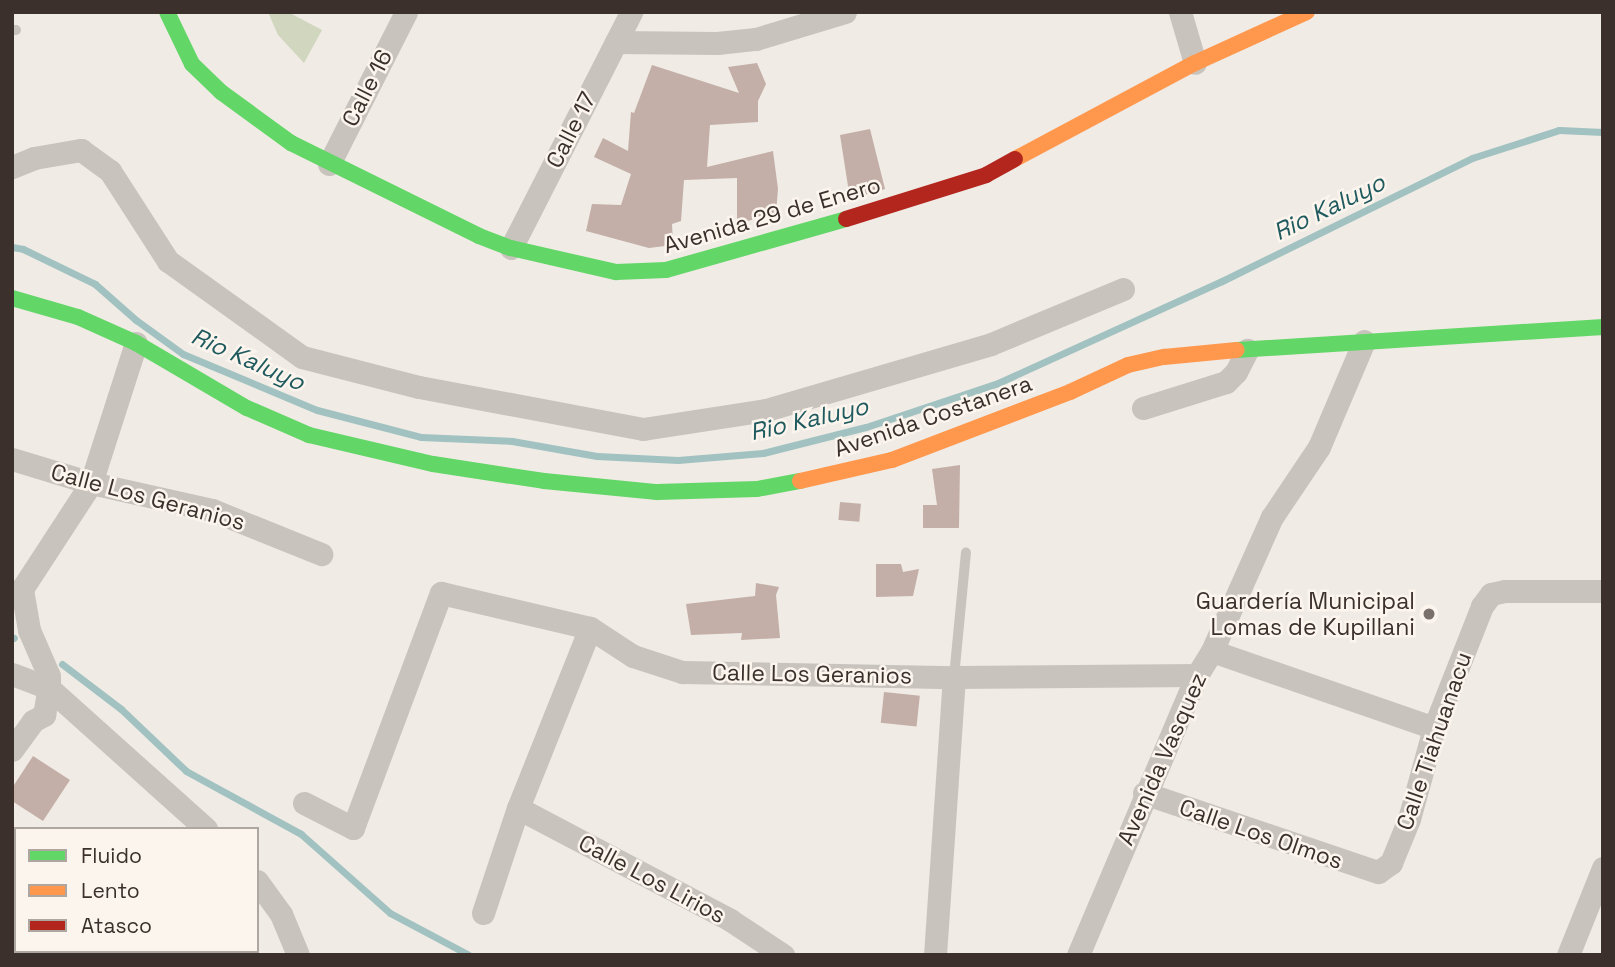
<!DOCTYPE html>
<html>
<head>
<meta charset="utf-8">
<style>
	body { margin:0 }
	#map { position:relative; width:1615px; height:967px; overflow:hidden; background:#f0ebe5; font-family:"Space Grotesk",sans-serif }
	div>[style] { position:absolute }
	.green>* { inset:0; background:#d1d6bf }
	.stream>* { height:7px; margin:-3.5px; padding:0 3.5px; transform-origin:3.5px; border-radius:3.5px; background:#a1c2c1 }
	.building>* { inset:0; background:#c3afa7; transform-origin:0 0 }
	.lane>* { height:10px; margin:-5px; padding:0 5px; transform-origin:5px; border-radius:5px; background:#c9c3be }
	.street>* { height:23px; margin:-11.5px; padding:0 11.5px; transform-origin:11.5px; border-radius:11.5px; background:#c9c3be }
	.fast>* { height:16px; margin:-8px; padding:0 8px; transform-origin:8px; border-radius:8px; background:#63d668 }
	.slow>* { height:16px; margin:-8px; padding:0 8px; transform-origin:8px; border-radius:8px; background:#ff974d }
	.jam>* { height:16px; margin:-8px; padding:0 8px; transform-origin:8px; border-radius:8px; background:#b3261e }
	.dots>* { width:19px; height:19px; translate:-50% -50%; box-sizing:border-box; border:4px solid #fbf5ee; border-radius:50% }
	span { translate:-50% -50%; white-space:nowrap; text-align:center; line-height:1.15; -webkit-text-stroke:5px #fbf5ee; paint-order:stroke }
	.street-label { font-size:23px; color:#3b302b }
	.poi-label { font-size:23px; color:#3b302b }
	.right { translate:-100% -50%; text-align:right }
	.water-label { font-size:24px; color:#1f5a5e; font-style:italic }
	.frame { position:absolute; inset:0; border:14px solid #3b302b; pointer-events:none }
	.legend { position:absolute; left:14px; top:827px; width:245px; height:126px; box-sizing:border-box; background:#fbf5ee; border:2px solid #aea6a0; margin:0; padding:9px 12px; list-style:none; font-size:21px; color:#3b302b }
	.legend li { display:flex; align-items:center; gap:14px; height:35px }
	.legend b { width:35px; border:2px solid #aea6a0 }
</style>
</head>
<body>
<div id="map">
	<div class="green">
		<div style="clip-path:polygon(268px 12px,288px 12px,322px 30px,304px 63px,278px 35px)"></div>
	</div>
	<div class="stream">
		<div style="left:12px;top:247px;width:11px;rotate:10deg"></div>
		<div style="left:23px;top:249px;width:80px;rotate:25.9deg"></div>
		<div style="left:95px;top:284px;width:55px;rotate:41.3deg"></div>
		<div style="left:136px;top:320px;width:58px;rotate:35.9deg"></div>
		<div style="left:183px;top:354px;width:145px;rotate:22.7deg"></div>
		<div style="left:317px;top:410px;width:107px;rotate:14.6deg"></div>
		<div style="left:421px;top:437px;width:91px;rotate:2.5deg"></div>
		<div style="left:512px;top:441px;width:86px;rotate:10deg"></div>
		<div style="left:597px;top:456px;width:81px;rotate:2.8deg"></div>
		<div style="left:678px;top:460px;width:85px;rotate:-4.7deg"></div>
		<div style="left:763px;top:453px;width:106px;rotate:-14.2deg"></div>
		<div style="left:866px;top:427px;width:139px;rotate:-18.4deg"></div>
		<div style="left:998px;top:383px;width:246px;rotate:-24.5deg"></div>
		<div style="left:1222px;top:281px;width:279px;rotate:-26.2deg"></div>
		<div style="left:1472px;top:158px;width:91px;rotate:-17.8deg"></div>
		<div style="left:1559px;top:130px;width:44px;rotate:2.6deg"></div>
		<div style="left:12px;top:637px;width:2px;rotate:27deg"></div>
		<div style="left:62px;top:664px;width:74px;rotate:37.3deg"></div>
		<div style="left:121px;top:709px;width:90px;rotate:43.6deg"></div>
		<div style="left:186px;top:771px;width:131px;rotate:28.7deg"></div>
		<div style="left:301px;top:834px;width:119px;rotate:41.6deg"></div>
		<div style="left:390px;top:913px;width:89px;rotate:28deg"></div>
	</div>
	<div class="building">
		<div style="clip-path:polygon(757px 63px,766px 84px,758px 101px,758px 122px,710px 125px,707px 167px,773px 151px,778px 189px,776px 213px,737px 224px,737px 178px,684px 180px,681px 221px,672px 224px,673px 245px,649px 248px,586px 231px,592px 204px,621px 205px,631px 174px,594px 157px,603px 138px,628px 151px,631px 112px,634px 113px,652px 65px,739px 93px,728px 67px)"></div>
		<div style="clip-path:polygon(870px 129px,885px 189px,850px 199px,840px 135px)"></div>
		<div style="clip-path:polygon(960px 465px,959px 528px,923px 528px,923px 505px,937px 505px,932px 469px)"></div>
		<div style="left:840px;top:502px;width:21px;height:18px;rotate:5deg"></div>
		<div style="clip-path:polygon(876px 564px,901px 564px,903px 572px,919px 569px,913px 596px,876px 597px)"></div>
		<div style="clip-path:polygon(756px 583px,779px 587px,776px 595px,780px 638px,741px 640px,742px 633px,691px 635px,686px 604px,755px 596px)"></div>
		<div style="left:884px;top:692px;width:36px;height:31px;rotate:6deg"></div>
		<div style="clip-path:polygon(33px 756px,70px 780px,43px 821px,12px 801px,12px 788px)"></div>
	</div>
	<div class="lane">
		<div style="left:12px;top:30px;width:4px"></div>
		<div style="left:954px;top:677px;width:125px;rotate:-84.5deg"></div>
	</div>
	<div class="street">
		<div style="left:1180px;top:12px;width:53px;rotate:73.6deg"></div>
		<div style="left:616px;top:42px;width:101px;rotate:0.6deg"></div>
		<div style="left:717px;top:43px;width:39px;rotate:-6deg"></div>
		<div style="left:756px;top:39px;width:93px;rotate:-16.9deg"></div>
		<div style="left:329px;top:164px;width:170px;rotate:-63.1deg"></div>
		<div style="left:12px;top:167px;width:24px;rotate:-22deg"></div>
		<div style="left:34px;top:158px;width:48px;rotate:-9.7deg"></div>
		<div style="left:81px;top:150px;width:36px;rotate:36deg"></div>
		<div style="left:110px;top:171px;width:107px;rotate:57.2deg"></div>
		<div style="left:168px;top:261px;width:165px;rotate:35.6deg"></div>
		<div style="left:302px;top:357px;width:121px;rotate:14.4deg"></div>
		<div style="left:419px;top:387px;width:228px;rotate:10.6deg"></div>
		<div style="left:643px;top:429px;width:124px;rotate:-8.8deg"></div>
		<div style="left:766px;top:410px;width:234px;rotate:-16.3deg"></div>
		<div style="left:991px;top:344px;width:143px;rotate:-22.6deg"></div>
		<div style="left:511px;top:248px;width:265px;rotate:-63deg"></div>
		<div style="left:1143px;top:408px;width:87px;rotate:-17.4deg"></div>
		<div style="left:1226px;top:382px;width:14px;rotate:-45deg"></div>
		<div style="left:1236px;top:372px;width:25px;rotate:-63deg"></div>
		<div style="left:12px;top:459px;width:83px;rotate:16.9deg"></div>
		<div style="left:91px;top:483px;width:124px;rotate:12.6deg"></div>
		<div style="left:212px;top:510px;width:118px;rotate:22deg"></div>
		<div style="left:1212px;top:651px;width:235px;rotate:19.1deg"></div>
		<div style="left:12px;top:674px;width:40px;rotate:21deg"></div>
		<div style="left:49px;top:688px;width:211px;rotate:41.9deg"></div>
		<div style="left:12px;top:750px;width:36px;rotate:-54deg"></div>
		<div style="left:33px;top:721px;width:13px;rotate:-29deg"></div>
		<div style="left:44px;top:715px;width:27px;rotate:-80deg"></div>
		<div style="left:49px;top:688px;width:12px;rotate:-90deg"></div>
		<div style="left:49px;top:676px;width:50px;rotate:-113.5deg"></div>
		<div style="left:29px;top:630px;width:42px;rotate:-99.7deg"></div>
		<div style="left:22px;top:589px;width:126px;rotate:-56.9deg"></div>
		<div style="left:91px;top:483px;width:147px;rotate:-72.2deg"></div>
		<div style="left:1144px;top:793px;width:247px;rotate:18.7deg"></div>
		<div style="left:1378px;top:872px;width:16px;rotate:-35deg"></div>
		<div style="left:1391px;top:863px;width:48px;rotate:-67.8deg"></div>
		<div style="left:1409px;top:819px;width:94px;rotate:-74.6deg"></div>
		<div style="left:1434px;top:728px;width:131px;rotate:-68.5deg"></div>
		<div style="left:1482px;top:606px;width:15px;rotate:-53deg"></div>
		<div style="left:1491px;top:594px;width:14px;rotate:-12deg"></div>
		<div style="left:1505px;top:591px;width:98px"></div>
		<div style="left:304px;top:803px;width:55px;rotate:27deg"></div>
		<div style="left:353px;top:828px;width:251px;rotate:-69.5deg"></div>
		<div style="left:441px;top:593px;width:153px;rotate:13.2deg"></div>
		<div style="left:590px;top:628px;width:51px;rotate:33.1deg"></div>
		<div style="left:633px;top:656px;width:52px;rotate:18.1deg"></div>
		<div style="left:682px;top:672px;width:272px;rotate:1.1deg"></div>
		<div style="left:954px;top:677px;width:243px;rotate:-0.5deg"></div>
		<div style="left:518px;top:808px;width:240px;rotate:27.8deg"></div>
		<div style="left:730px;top:920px;width:64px;rotate:33.4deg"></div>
		<div style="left:257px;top:881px;width:41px;rotate:54deg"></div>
		<div style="left:281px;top:914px;width:44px;rotate:67.5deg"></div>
		<div style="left:483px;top:913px;width:111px;rotate:-71.6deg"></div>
		<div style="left:518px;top:808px;width:194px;rotate:-68.2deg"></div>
		<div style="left:935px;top:955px;width:279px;rotate:-86.1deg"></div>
		<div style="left:1078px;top:955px;width:304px;rotate:-67deg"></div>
		<div style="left:1197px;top:675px;width:28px;rotate:-58deg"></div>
		<div style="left:1212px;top:651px;width:147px;rotate:-65.9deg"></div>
		<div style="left:1272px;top:517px;width:84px;rotate:-56.1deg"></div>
		<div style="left:1319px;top:447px;width:115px;rotate:-67deg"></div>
		<div style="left:1568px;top:955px;width:94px;rotate:-68.1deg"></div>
	</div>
	<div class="fast">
		<div style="left:167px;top:12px;width:58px;rotate:64.3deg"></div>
		<div style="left:192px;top:64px;width:40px;rotate:44deg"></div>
		<div style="left:221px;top:92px;width:87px;rotate:36.1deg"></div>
		<div style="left:291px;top:143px;width:210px;rotate:26.3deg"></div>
		<div style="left:479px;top:236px;width:34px;rotate:21deg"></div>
		<div style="left:511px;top:248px;width:108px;rotate:12.9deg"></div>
		<div style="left:616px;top:272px;width:50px;rotate:-2.3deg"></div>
		<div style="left:666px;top:270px;width:187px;rotate:-15.8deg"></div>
		<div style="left:12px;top:298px;width:69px;rotate:16.1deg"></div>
		<div style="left:78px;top:317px;width:64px;rotate:24.1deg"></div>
		<div style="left:136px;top:343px;width:129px;rotate:30.4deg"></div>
		<div style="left:247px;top:408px;width:68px;rotate:23.5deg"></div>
		<div style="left:309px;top:435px;width:127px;rotate:13.2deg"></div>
		<div style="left:433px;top:464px;width:112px;rotate:8.7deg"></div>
		<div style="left:544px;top:481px;width:114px;rotate:5.6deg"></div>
		<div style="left:657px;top:492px;width:100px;rotate:-1.7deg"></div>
		<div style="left:757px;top:489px;width:44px;rotate:-10.5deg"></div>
		<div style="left:1237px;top:350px;width:367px;rotate:-3.6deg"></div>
	</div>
	<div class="slow">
		<div style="left:1015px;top:159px;width:204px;rotate:-28.1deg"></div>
		<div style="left:1195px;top:63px;width:123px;rotate:-24.5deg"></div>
		<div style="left:800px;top:481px;width:94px;rotate:-12.9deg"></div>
		<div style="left:892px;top:460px;width:191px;rotate:-20.9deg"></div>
		<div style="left:1070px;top:392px;width:64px;rotate:-25deg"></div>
		<div style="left:1128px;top:365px;width:37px;rotate:-13deg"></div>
		<div style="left:1164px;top:357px;width:73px;rotate:-5.5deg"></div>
	</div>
	<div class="jam">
		<div style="left:846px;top:219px;width:147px;rotate:-17.4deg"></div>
		<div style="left:986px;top:175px;width:33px;rotate:-29deg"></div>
	</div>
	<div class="dots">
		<div style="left:1429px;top:614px;background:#7a716c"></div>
	</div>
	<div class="street-label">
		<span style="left:367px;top:88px;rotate:-63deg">Calle 16</span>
		<span style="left:571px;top:130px;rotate:-63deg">Calle 17</span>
		<span style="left:772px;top:215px;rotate:-16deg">Avenida 29 de Enero</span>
		<span style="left:933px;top:416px;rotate:-19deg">Avenida Costanera</span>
		<span style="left:148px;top:497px;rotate:15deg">Calle Los Geranios</span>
		<span style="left:812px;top:674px;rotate:1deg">Calle Los Geranios</span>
		<span style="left:1434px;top:741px;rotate:-71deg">Calle Tiahuanacu</span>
		<span style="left:1162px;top:759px;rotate:-66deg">Avenida Vasquez</span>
		<span style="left:1261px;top:834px;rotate:19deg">Calle Los Olmos</span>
		<span style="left:652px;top:879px;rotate:28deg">Calle Los Lirios</span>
	</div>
	<div class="poi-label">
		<span class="right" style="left:1415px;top:614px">Guardería Municipal<br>Lomas de Kupillani</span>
	</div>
	<div class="water-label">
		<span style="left:1329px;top:207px;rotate:-26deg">Rio Kaluyo</span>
		<span style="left:248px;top:359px;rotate:24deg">Rio Kaluyo</span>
		<span style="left:809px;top:419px;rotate:-13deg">Rio Kaluyo</span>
	</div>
	<div class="frame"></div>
	<ul class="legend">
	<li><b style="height:9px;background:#63d668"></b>Fluido</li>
	<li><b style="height:9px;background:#ff974d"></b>Lento</li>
	<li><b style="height:9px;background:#b3261e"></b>Atasco</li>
	</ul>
</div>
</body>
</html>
